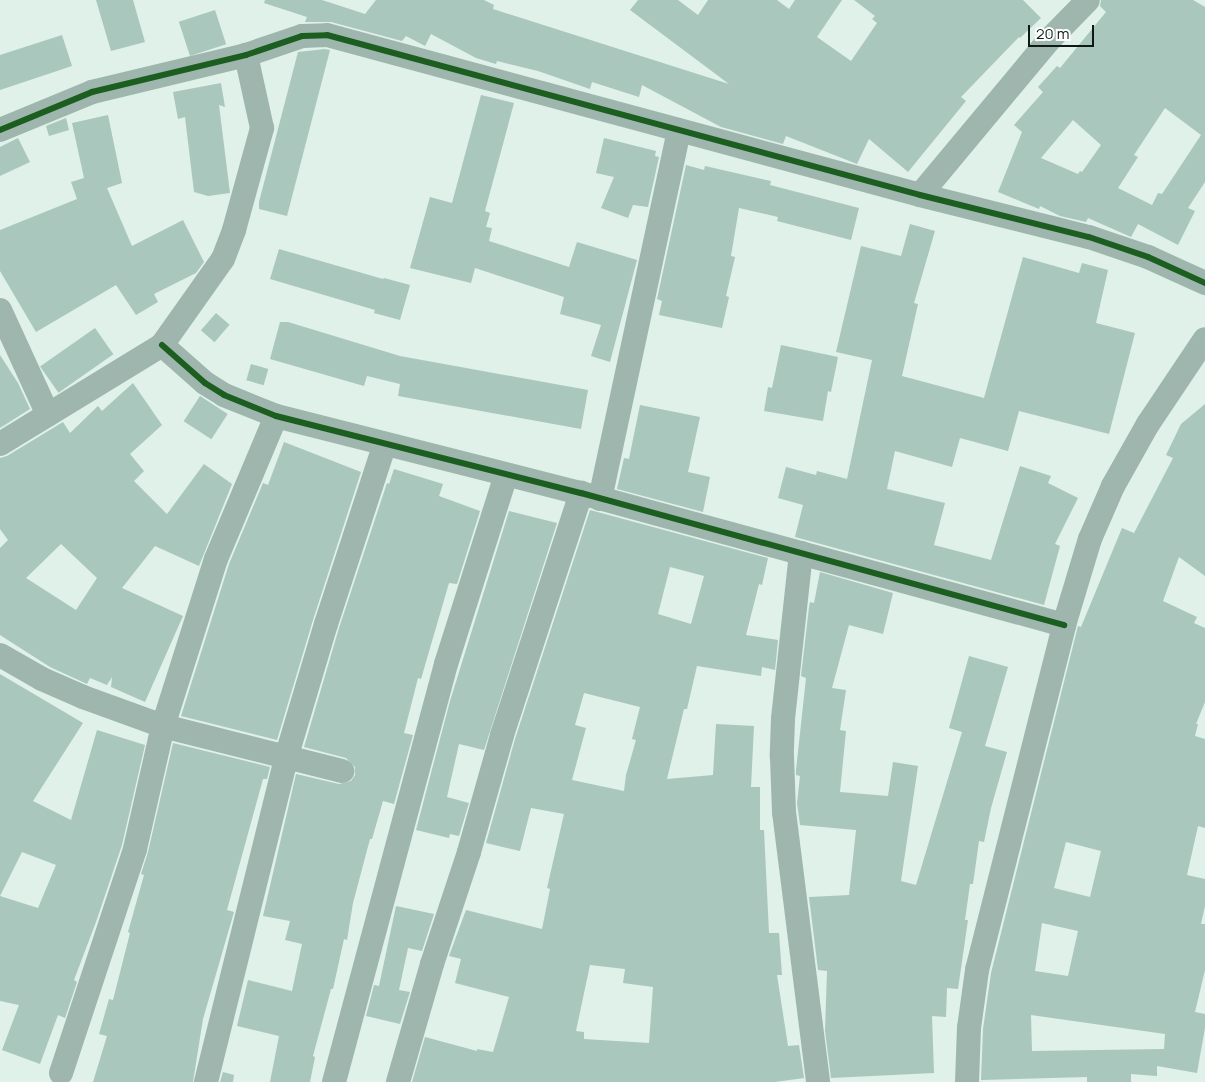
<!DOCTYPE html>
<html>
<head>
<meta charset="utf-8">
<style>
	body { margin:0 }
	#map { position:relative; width:1205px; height:1082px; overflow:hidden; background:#dff1e9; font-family:Manrope,sans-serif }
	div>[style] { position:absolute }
	.building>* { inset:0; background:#a9c7bc; transform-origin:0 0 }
	.street>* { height:24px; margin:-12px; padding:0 12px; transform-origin:12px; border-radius:12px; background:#9eb6ad }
	.cycleway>* { height:6px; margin:-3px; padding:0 3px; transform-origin:3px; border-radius:3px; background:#1b5e20 }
	span { translate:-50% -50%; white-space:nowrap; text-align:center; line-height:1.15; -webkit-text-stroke:4.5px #fff; paint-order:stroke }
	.scale { position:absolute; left:1028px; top:25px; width:66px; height:22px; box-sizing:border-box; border:2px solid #0e1a15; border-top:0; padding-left:6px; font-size:15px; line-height:18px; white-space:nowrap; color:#0e1a15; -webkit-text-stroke:4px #fff; paint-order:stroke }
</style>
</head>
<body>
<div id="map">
	<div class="building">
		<div style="clip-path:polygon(96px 0,133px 0,145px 42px,111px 51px)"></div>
		<div style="clip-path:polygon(265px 0,322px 0,365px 14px,376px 0,484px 0,494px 5px,493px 9px,729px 84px,630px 10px,638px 0,678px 0,698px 15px,708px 0,777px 0,789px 9px,795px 0,842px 0,817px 37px,851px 61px,877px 23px,872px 19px,875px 16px,854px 0,1023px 0,1041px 18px,1020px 38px,1019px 37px,961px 97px,966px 101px,908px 172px,869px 139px,857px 164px,786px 136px,783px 144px,721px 127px,642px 85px,639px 97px,592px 82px,590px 89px,538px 71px,497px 61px,496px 64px,476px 58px,431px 34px,425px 46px,406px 36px,402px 41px,331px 22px,305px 22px,307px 17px,264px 3px)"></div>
		<div style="clip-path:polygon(evenodd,1101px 0,1193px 0,1205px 7px,1205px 182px,1188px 208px,1195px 211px,1178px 245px,1138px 224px,1131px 237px,1088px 218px,1086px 222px,1060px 216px,1040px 206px,1039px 209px,998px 192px,1022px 132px,1014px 125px,1043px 92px,1038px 87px,1057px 66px,1060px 68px,1106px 12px,1100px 6px,1101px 0,1165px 108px,1201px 135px,1162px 194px,1158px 193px,1152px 205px,1118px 188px,1138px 157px,1134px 155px,1165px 108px,1101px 0,1073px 120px,1101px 145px,1082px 172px,1080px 171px,1078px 174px,1041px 158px,1073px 120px)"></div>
		<div style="left:215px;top:10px;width:36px;height:38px;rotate:72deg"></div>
		<div style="clip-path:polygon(62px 35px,72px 66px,0 90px,0 55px)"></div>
		<div style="clip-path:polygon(325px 49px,330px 50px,287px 216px,259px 209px,259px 202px,298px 52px)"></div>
		<div style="clip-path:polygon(221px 83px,225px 107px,219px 105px,230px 193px,208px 196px,194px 192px,185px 117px,178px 119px,173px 92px)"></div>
		<div style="clip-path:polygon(481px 95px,514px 103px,485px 211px,490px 213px,486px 227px,492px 228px,489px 241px,569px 267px,577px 242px,637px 260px,610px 362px,591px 356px,601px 325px,560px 314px,564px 297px,475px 268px,471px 283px,410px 268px,430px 197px,452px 203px)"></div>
		<div style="clip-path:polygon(108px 115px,122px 183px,107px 188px,132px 246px,183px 220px,204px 262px,196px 273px,154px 294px,158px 302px,136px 315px,116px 285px,36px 332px,0 271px,0 230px,77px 199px,71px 182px,84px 178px,72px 123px)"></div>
		<div style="clip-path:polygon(66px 118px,69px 130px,49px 136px,46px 126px)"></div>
		<div style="clip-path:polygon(18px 138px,30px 162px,0 176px,0 147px)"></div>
		<div style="clip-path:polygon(604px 138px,656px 151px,655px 156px,659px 157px,648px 207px,633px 205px,628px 218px,601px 208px,614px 177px,596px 173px)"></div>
		<div style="clip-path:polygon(686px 165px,704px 170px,705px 166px,771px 181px,770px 185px,859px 208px,851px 240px,777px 221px,778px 217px,739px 208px,731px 256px,735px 257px,726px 296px,729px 297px,722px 328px,659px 315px,662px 301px,657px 299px)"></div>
		<div style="clip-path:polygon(910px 224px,935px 231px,914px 303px,918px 304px,902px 376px,984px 398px,1023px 257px,1079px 273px,1082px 263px,1108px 270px,1096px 323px,1135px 333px,1109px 434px,1019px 411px,1008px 451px,960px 438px,952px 467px,895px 451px,887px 489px,945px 503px,934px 545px,991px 560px,1020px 466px,1051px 476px,1048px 483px,1078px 498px,1055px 544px,1060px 546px,1044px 605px,795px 537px,803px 505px,778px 498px,786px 467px,816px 475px,817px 471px,847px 479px,872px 360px,836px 352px,861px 246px,901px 256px)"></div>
		<div style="clip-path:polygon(279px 249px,383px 279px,384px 278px,410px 285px,400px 320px,374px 313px,375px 310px,270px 279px)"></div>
		<div style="left:216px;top:313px;width:18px;height:23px;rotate:41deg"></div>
		<div style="clip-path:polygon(280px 322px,288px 322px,400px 356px,588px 390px,581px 429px,398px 396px,400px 384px,367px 376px,364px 386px,270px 359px)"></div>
		<div style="left:95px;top:328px;width:32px;height:67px;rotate:55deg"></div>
		<div style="clip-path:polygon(781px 345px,838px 357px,831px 392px,828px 391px,823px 421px,764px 411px,768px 387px,772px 388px)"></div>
		<div style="clip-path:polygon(0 355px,18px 383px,30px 409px,0 428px)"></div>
		<div style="left:251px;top:364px;width:18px;height:17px;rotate:16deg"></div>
		<div style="clip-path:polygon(evenodd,133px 383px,162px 425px,130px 454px,144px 471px,134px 481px,167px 514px,204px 464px,232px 484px,199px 566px,155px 546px,122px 588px,183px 616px,145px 702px,111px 687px,112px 677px,107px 685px,90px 678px,87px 684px,50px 667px,0 635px,0 548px,8px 540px,0 529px,0 458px,7px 456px,63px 422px,70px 433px,98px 406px,102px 411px,133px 383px,61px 544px,97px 578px,76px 610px,26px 578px,61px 544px)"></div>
		<div style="left:200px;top:396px;width:33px;height:30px;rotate:33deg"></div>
		<div style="clip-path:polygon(evenodd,1205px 404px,1205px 576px,1179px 557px,1163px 601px,1197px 617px,1194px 623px,1205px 628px,1205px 702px,1196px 724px,1198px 724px,1195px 736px,1205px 739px,1205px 828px,1198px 826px,1187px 875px,1205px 879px,1205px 906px,1201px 924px,1205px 924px,1205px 970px,1195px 1012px,1205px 1014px,1205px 1028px,1197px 1073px,1157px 1066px,1157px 1076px,1131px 1074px,1131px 1082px,1087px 1082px,1087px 1077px,981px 1080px,983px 1029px,991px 973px,1078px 626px,1081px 627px,1122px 528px,1134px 533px,1173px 458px,1166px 455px,1181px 424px,1205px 404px,1066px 842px,1101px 851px,1090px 897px,1054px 888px,1066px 842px,1205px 404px,1042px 923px,1078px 931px,1068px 976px,1035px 971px,1042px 923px,1205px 404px,1031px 1015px,1165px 1034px,1164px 1049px,1032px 1051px,1031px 1015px)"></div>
		<div style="clip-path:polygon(640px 405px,700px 417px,688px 472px,710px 477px,703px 512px,617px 489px,624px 458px,629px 459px)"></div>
		<div style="clip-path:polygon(284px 442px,361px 472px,313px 620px,277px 740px,181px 716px,229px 564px,263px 483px,268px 485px)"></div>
		<div style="clip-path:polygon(394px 469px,443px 484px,439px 496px,480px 511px,457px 584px,449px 583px,421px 679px,418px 678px,404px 733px,413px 735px,394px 804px,383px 801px,372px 839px,370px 839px,353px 903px,347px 940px,344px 939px,333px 989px,331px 989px,313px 1056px,315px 1057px,310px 1082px,270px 1082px,279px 1036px,237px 1026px,248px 980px,292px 991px,302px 944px,285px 940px,290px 921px,263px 916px,296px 774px,339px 784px,351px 781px,355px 775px,355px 767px,346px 758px,304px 747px,339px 628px,387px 483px,389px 484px)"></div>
		<div style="clip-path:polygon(evenodd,590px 510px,768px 558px,762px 585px,759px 584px,746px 635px,778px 640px,775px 670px,762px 667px,761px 676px,697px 666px,687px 709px,684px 709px,667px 779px,713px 775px,716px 724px,754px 726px,751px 787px,760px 787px,760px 830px,764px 830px,769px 933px,779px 933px,782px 975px,777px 975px,788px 1046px,799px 1045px,804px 1078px,775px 1082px,412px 1082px,425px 1037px,477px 1051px,477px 1049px,493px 1052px,509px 997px,455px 983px,461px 959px,449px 956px,466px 910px,542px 929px,550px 889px,547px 888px,564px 814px,531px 808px,520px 851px,486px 843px,515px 739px,590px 510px,670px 567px,704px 576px,691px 624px,658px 614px,670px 567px,590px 510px,584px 693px,640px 707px,632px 739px,636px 740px,626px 775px,624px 791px,572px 780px,586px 728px,575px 725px,584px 693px,590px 510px,590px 965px,625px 969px,623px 983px,653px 987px,649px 1043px,584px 1039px,584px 1032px,576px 1031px,590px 965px)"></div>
		<div style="clip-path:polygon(509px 511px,557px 523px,484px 750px,459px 744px,447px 797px,469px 803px,459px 836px,450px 834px,449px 838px,416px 830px,450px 701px)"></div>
		<div style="clip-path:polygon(820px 572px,893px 593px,883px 634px,849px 625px,832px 688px,846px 690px,840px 730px,846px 731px,840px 792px,888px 796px,893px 762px,918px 766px,901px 881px,916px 885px,962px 732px,949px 728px,969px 656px,1008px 667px,985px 746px,1007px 752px,991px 808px,984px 842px,979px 841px,973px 884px,970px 884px,965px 920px,968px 920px,958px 989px,947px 988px,946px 1017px,932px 1016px,934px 1073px,831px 1078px,825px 1031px,827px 971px,818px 970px,809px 897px,849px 895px,856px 830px,800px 825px,797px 803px,800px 776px,796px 775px,796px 770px,806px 678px,801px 676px,809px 607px,810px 602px,814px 603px)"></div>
		<div style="clip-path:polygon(evenodd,0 674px,83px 723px,33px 801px,71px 820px,97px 730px,145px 745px,122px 845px,96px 922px,74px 980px,77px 982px,65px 1018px,58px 1015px,40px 1064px,2px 1050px,19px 1005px,0 1001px,0 674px,22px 852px,56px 865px,38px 908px,0 896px,22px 852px)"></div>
		<div style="clip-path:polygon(173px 743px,270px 767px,267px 779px,263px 779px,227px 910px,234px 912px,203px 1019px,193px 1082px,93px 1082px,107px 1036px,99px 1034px,109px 999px,113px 1000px,130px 933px,128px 932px,144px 875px,141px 874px,148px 852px)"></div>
		<div style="clip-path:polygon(396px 906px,434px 914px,422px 951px,408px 948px,399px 990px,410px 992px,400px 1024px,366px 1016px,374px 985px,379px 986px)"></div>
		<div style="clip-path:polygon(223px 1072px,234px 1075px,233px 1082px,220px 1082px)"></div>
	</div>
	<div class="street">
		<div style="left:0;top:130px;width:100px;rotate:-22.4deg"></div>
		<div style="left:92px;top:92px;width:158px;rotate:-13.5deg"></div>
		<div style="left:246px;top:55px;width:59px;rotate:-18.7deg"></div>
		<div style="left:302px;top:36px;width:25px;rotate:-2deg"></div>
		<div style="left:327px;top:35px;width:614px;rotate:15.1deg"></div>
		<div style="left:920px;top:195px;width:174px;rotate:14deg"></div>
		<div style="left:1089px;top:237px;width:62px;rotate:18.7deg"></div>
		<div style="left:1148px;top:257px;width:63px;rotate:24.5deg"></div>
		<div style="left:920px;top:195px;width:203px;rotate:-50.2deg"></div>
		<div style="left:1050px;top:39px;width:54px;rotate:-45.7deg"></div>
		<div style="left:0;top:310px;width:115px;rotate:65.4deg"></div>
		<div style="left:162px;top:345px;width:57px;rotate:41.5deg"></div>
		<div style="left:205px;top:383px;width:22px;rotate:32deg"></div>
		<div style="left:224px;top:395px;width:56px;rotate:22deg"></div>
		<div style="left:276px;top:416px;width:315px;rotate:14.2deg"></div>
		<div style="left:581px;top:493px;width:501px;rotate:15.29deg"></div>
		<div style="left:0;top:444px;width:190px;rotate:-31.4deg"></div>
		<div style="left:162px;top:345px;width:105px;rotate:-54.7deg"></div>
		<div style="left:223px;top:259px;width:31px;rotate:-69deg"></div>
		<div style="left:234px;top:230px;width:106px;rotate:-74.6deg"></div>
		<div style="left:262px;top:128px;width:75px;rotate:-102.4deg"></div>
		<div style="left:600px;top:499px;width:377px;rotate:-77.9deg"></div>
		<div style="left:801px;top:553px;width:167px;rotate:96.2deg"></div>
		<div style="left:783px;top:719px;width:38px;rotate:92deg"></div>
		<div style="left:782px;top:757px;width:55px;rotate:87.9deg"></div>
		<div style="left:784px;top:812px;width:272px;rotate:82.8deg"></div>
		<div style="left:0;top:655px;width:48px;rotate:29.7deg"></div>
		<div style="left:42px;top:679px;width:45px;rotate:23.7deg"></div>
		<div style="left:83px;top:697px;width:85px;rotate:19.9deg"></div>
		<div style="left:163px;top:726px;width:185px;rotate:14.1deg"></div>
		<div style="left:61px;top:1073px;width:236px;rotate:-71.7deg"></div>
		<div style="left:135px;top:849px;width:126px;rotate:-77.2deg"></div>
		<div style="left:163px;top:726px;width:175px;rotate:-72.4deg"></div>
		<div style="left:216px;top:559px;width:155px;rotate:-67.2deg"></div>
		<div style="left:206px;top:1082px;width:334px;rotate:-76.1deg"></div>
		<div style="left:286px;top:758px;width:140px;rotate:-73.4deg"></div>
		<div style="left:326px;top:624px;width:189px;rotate:-71.9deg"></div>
		<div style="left:334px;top:1082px;width:433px;rotate:-75deg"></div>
		<div style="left:446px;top:664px;width:198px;rotate:-72.4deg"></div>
		<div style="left:398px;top:1082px;width:123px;rotate:-73.9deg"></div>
		<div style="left:432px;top:964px;width:118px;rotate:-71.7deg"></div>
		<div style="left:469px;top:852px;width:122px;rotate:-74.2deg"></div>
		<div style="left:502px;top:735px;width:255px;rotate:-71.9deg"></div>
		<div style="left:967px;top:1082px;width:54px;rotate:-87.9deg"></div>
		<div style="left:969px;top:1028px;width:59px;rotate:-82.1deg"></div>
		<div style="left:977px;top:970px;width:356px;rotate:-75.8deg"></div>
		<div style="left:1064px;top:625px;width:90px;rotate:-73.2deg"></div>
		<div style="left:1090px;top:539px;width:58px;rotate:-66.5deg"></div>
		<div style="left:1113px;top:486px;width:71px;rotate:-60.6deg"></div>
		<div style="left:1148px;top:424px;width:102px;rotate:-56.2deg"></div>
	</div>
	<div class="cycleway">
		<div style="left:0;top:130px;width:100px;rotate:-22.4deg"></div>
		<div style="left:92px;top:92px;width:158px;rotate:-13.5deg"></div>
		<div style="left:246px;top:55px;width:59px;rotate:-18.7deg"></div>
		<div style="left:302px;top:36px;width:25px;rotate:-2deg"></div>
		<div style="left:327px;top:35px;width:614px;rotate:15.1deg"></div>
		<div style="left:920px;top:195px;width:174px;rotate:14deg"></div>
		<div style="left:1089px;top:237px;width:62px;rotate:18.7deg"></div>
		<div style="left:1148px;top:257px;width:63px;rotate:24.5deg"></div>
		<div style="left:162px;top:345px;width:57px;rotate:41.5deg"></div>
		<div style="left:205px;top:383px;width:22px;rotate:32deg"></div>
		<div style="left:224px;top:395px;width:56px;rotate:22deg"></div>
		<div style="left:276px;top:416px;width:315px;rotate:14.2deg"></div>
		<div style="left:581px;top:493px;width:501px;rotate:15.29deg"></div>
	</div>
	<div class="scale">20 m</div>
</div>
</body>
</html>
